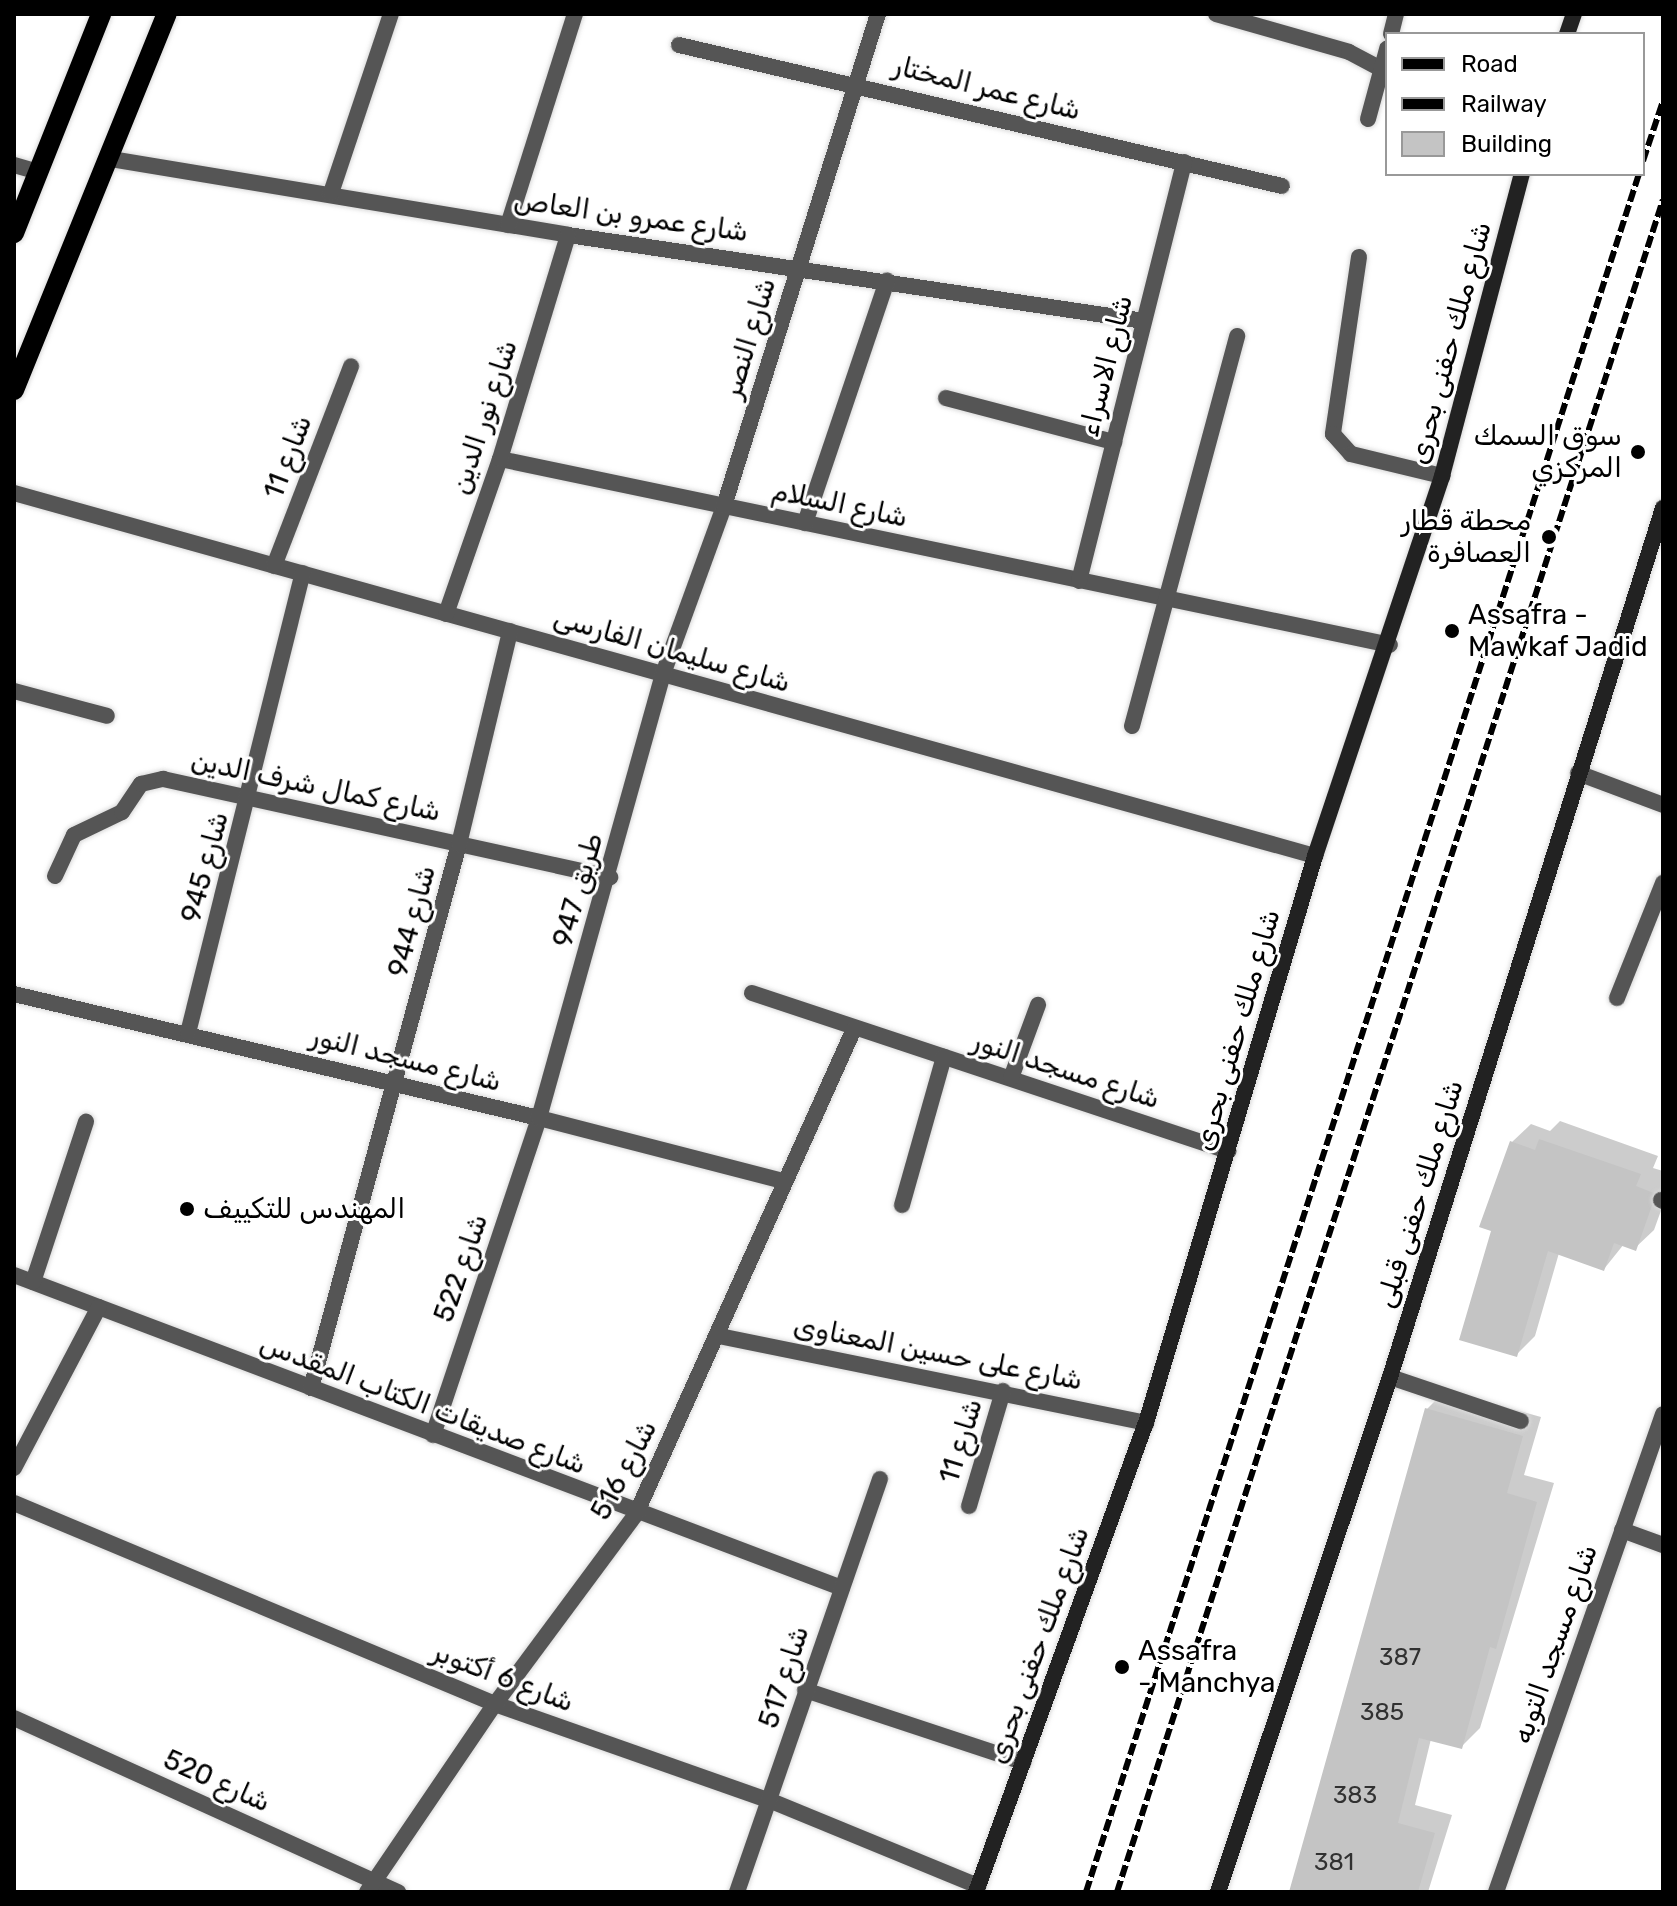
<!DOCTYPE html>
<html>
<head>
<meta charset="utf-8">
<style>
	body { margin:0 }
	#map { position:relative; width:1677px; height:1906px; overflow:hidden; background:#fff; font-family:Rubik,"Noto Sans Arabic",sans-serif }
	div>[style] { position:absolute }
	.shadow>* { inset:0; background:#0003 }
	.building>* { inset:0; background:#c4c4c4 }
	.roads { filter:drop-shadow(0 0 2px #dbdbdb) drop-shadow(0 0 2px #dbdbdb) }
	.lane>* { height:16px; margin:-8px; padding:0 8px; transform-origin:8px; border-radius:8px; background:#555 }
	.street>* { height:16px; margin:-8px; padding:0 8px; transform-origin:8px; border-radius:8px; background:#555 }
	.secondary>* { height:16px; margin:-8px; padding:0 8px; transform-origin:8px; border-radius:8px; background:#222 }
	.primary>* { height:20px; margin:-10px; padding:0 10px; transform-origin:10px; border-radius:10px; background:#000 }
	.rail>* { height:6px; margin-top:-3px; transform-origin:0; background:repeating-linear-gradient(90deg,#000 0 12px,transparent 0 16px) }
	.dots>* { width:22px; height:22px; translate:-50% -50%; box-sizing:border-box; border:4px solid #fff; border-radius:50% }
	span { translate:-50% -50%; white-space:nowrap; text-align:center; line-height:1.15; -webkit-text-stroke:6px #fff; paint-order:stroke }
	.number-label { font-size:24px; color:#313131 }
	.number-label span { -webkit-text-stroke-width:0 }
	.street-label { font-size:28px; color:#000 }
	.poi-label { font-size:28px; color:#000 }
	.right { translate:-100% -50%; text-align:right }
	.left { translate:0 -50%; text-align:left }
	.frame { position:absolute; inset:0; border:16px solid #000; pointer-events:none }
	.legend { position:absolute; left:1385px; top:32px; width:260px; height:144px; box-sizing:border-box; background:#fff; border:2px solid #999; margin:0; padding:10px 14px; list-style:none; font-size:24px; color:#000 }
	.legend li { display:flex; align-items:center; gap:16px; height:40px }
	.legend b { width:40px; border:2px solid #999 }
</style>
</head>
<body>
<div id="map">
	<div class="shadow">
		<div style="clip-path:polygon(1560px 1121px,1658px 1156px,1653px 1168px,1663px 1171px,1663px 1205px,1654px 1230px,1635px 1248px,1624px 1244px,1604px 1269px,1559px 1253px,1535px 1336px,1516px 1355px,1494px 1230px,1512px 1142px,1531px 1124px,1550px 1131px)"></div>
		<div style="clip-path:polygon(1446px 1390px,1541px 1417px,1524px 1475px,1554px 1483px,1480px 1728px,1461px 1747px,1431px 1739px,1415px 1805px,1452px 1815px,1428px 1892px,1291px 1892px,1427px 1409px)"></div>
	</div>
	<div class="building">
		<div style="clip-path:polygon(1539px 1139px,1641px 1174px,1636px 1186px,1656px 1194px,1636px 1251px,1614px 1243px,1604px 1271px,1548px 1251px,1517px 1357px,1459px 1340px,1491px 1231px,1479px 1227px,1510px 1141px,1535px 1150px)"></div>
		<div style="clip-path:polygon(1425px 1408px,1523px 1436px,1507px 1493px,1537px 1502px,1496px 1649px,1490px 1647px,1462px 1749px,1419px 1738px,1398px 1823px,1435px 1833px,1418px 1892px,1289px 1892px)"></div>
	</div>
	<div class="roads">
		<div class="lane">
			<div style="left:14px;top:165px;width:25px;rotate:16deg"></div>
		</div>
		<div class="street">
			<div style="left:1216px;top:14px;width:138px;rotate:15.9deg"></div>
			<div style="left:1349px;top:52px;width:43px;rotate:27.8deg"></div>
			<div style="left:1391px;top:34px;width:21px;rotate:-76deg"></div>
			<div style="left:679px;top:45px;width:619px;rotate:13.16deg"></div>
			<div style="left:1368px;top:119px;width:73px;rotate:-74.8deg"></div>
			<div style="left:111px;top:159px;width:463px;rotate:9.4deg"></div>
			<div style="left:568px;top:235px;width:582px;rotate:8.49deg"></div>
			<div style="left:331px;top:193px;width:189px;rotate:-71.5deg"></div>
			<div style="left:508px;top:225px;width:221px;rotate:-72.4deg"></div>
			<div style="left:1359px;top:257px;width:179px;rotate:98.4deg"></div>
			<div style="left:1333px;top:434px;width:27px;rotate:48deg"></div>
			<div style="left:1351px;top:454px;width:94px;rotate:13.6deg"></div>
			<div style="left:946px;top:398px;width:174px;rotate:14.7deg"></div>
			<div style="left:500px;top:459px;width:909px;rotate:11.8deg"></div>
			<div style="left:14px;top:493px;width:1351px;rotate:15.59deg"></div>
			<div style="left:805px;top:523px;width:256px;rotate:-71.3deg"></div>
			<div style="left:274px;top:566px;width:214px;rotate:-68.9deg"></div>
			<div style="left:1079px;top:581px;width:432px;rotate:-75.9deg"></div>
			<div style="left:446px;top:614px;width:164px;rotate:-70.8deg"></div>
			<div style="left:500px;top:459px;width:234px;rotate:-73.1deg"></div>
			<div style="left:14px;top:691px;width:96px;rotate:15deg"></div>
			<div style="left:1132px;top:726px;width:404px;rotate:-74.9deg"></div>
			<div style="left:1578px;top:773px;width:91px;rotate:20.6deg"></div>
			<div style="left:55px;top:876px;width:45px;rotate:-65.1deg"></div>
			<div style="left:74px;top:835px;width:53px;rotate:-25.6deg"></div>
			<div style="left:122px;top:812px;width:34px;rotate:-56deg"></div>
			<div style="left:141px;top:784px;width:23px;rotate:-13deg"></div>
			<div style="left:163px;top:779px;width:458px;rotate:12.4deg"></div>
			<div style="left:752px;top:993px;width:502px;rotate:18.36deg"></div>
			<div style="left:14px;top:994px;width:539px;rotate:13.29deg"></div>
			<div style="left:539px;top:1118px;width:252px;rotate:14.5deg"></div>
			<div style="left:1617px;top:998px;width:124px;rotate:-68.2deg"></div>
			<div style="left:188px;top:1033px;width:474px;rotate:-76deg"></div>
			<div style="left:1011px;top:1078px;width:78px;rotate:-69.7deg"></div>
			<div style="left:1661px;top:1200px;width:2px;rotate:27deg"></div>
			<div style="left:902px;top:1205px;width:154px;rotate:-74.2deg"></div>
			<div style="left:14px;top:1275px;width:885px;rotate:20.71deg"></div>
			<div style="left:33px;top:1282px;width:169px;rotate:-71.7deg"></div>
			<div style="left:719px;top:1336px;width:436px;rotate:11.5deg"></div>
			<div style="left:1390px;top:1377px;width:138px;rotate:18.6deg"></div>
			<div style="left:311px;top:1388px;width:564px;rotate:-74.78deg"></div>
			<div style="left:459px;top:844px;width:219px;rotate:-76.5deg"></div>
			<div style="left:433px;top:1435px;width:334px;rotate:-71.5deg"></div>
			<div style="left:539px;top:1118px;width:461px;rotate:-74.4deg"></div>
			<div style="left:663px;top:674px;width:179px;rotate:-70deg"></div>
			<div style="left:724px;top:506px;width:516px;rotate:-72.62deg"></div>
			<div style="left:14px;top:1468px;width:182px;rotate:-62.2deg"></div>
			<div style="left:14px;top:1503px;width:521px;rotate:22.68deg"></div>
			<div style="left:495px;top:1704px;width:293px;rotate:19.4deg"></div>
			<div style="left:771px;top:1801px;width:224px;rotate:22.3deg"></div>
			<div style="left:969px;top:1506px;width:120px;rotate:-73.5deg"></div>
			<div style="left:1622px;top:1530px;width:44px;rotate:20.1deg"></div>
			<div style="left:805px;top:1690px;width:230px;rotate:18.3deg"></div>
			<div style="left:14px;top:1718px;width:422px;rotate:24.4deg"></div>
			<div style="left:367px;top:1892px;width:227px;rotate:-55.8deg"></div>
			<div style="left:495px;top:1704px;width:237px;rotate:-53.4deg"></div>
			<div style="left:636px;top:1514px;width:532px;rotate:-65.8deg"></div>
			<div style="left:737px;top:1892px;width:437px;rotate:-70.9deg"></div>
			<div style="left:1496px;top:1892px;width:506px;rotate:-70.74deg"></div>
		</div>
		<div class="secondary">
			<div style="left:1567px;top:34px;width:21px;rotate:-71deg"></div>
			<div style="left:976px;top:1892px;width:499px;rotate:-70.1deg"></div>
			<div style="left:1146px;top:1423px;width:592px;rotate:-73.4deg"></div>
			<div style="left:1315px;top:856px;width:401px;rotate:-71.5deg"></div>
			<div style="left:1442px;top:476px;width:312px;rotate:-75.2deg"></div>
			<div style="left:1218px;top:1892px;width:543px;rotate:-71.53deg"></div>
			<div style="left:1390px;top:1377px;width:911px;rotate:-72.56deg"></div>
		</div>
		<div class="primary">
			<div style="left:14px;top:233px;width:236px;rotate:-68.3deg"></div>
			<div style="left:14px;top:390px;width:406px;rotate:-67.9deg"></div>
		</div>
	</div>
	<div class="rail">
		<div style="left:1643px;top:161px;width:63px;rotate:-71.6deg"></div>
		<div style="left:1086px;top:1892px;width:1805px;rotate:-72.16deg"></div>
		<div style="left:1117px;top:1892px;width:1778px;rotate:-72.12deg"></div>
	</div>
	<div class="dots">
		<div style="left:1638px;top:452px;background:#000"></div>
		<div style="left:1549px;top:537px;background:#000"></div>
		<div style="left:1452px;top:631px;background:#000"></div>
		<div style="left:187px;top:1209px;background:#000"></div>
		<div style="left:1122px;top:1667px;background:#000"></div>
	</div>
	<div class="number-label">
		<span style="left:1400px;top:1658px">387</span>
		<span style="left:1382px;top:1713px">385</span>
		<span style="left:1355px;top:1796px">383</span>
		<span style="left:1334px;top:1863px">381</span>
	</div>
	<div class="street-label">
		<span style="left:987px;top:88px;rotate:14deg">شارع عمر المختار</span>
		<span style="left:631px;top:216px;rotate:8deg">شارع عمرو بن العاص</span>
		<span style="left:749px;top:338px;rotate:-73deg">شارع النصر</span>
		<span style="left:1450px;top:343px;rotate:-75deg">شارع ملك حفنى بحرى</span>
		<span style="left:1106px;top:366px;rotate:-76deg">شارع الاسراء</span>
		<span style="left:484px;top:417px;rotate:-72deg">شارع نور الدين</span>
		<span style="left:288px;top:457px;rotate:-69deg">شارع 11</span>
		<span style="left:840px;top:504px;rotate:12deg">شارع السلام</span>
		<span style="left:672px;top:650px;rotate:16deg">شارع سليمان الفارسى</span>
		<span style="left:316px;top:786px;rotate:12deg">شارع كمال شرف الدين</span>
		<span style="left:205px;top:867px;rotate:-75deg">شارع 945</span>
		<span style="left:578px;top:890px;rotate:-74deg">طريق 947</span>
		<span style="left:412px;top:921px;rotate:-75deg">شارع 944</span>
		<span style="left:1237px;top:1030px;rotate:-74deg">شارع ملك حفنى بحرى</span>
		<span style="left:406px;top:1059px;rotate:14deg">شارع مسجد النور</span>
		<span style="left:1066px;top:1070px;rotate:18deg">شارع مسجد النور</span>
		<span style="left:1420px;top:1194px;rotate:-73deg">شارع ملك حفنى قبلى</span>
		<span style="left:461px;top:1268px;rotate:-71deg">شارع 522</span>
		<span style="left:938px;top:1353px;rotate:11deg">شارع على حسين المعناوى</span>
		<span style="left:423px;top:1404px;rotate:21deg">شارع صديقات الكتاب المقدس</span>
		<span style="left:961px;top:1441px;rotate:-73deg">شارع 11</span>
		<span style="left:624px;top:1470px;rotate:-62deg">شارع 516</span>
		<span style="left:1555px;top:1644px;rotate:-71deg">شارع مسجد التوبه</span>
		<span style="left:1038px;top:1645px;rotate:-70deg">شارع ملك حفنى بحرى</span>
		<span style="left:503px;top:1677px;rotate:21deg">شارع 6 أكتوبر</span>
		<span style="left:784px;top:1677px;rotate:-72deg">شارع 517</span>
		<span style="left:217px;top:1781px;rotate:24deg">شارع 520</span>
	</div>
	<div class="poi-label">
		<span class="right" style="left:1622px;top:452px">سوق السمك<br>المركزي</span>
		<span class="right" style="left:1531px;top:537px">محطة قطار<br>العصافرة</span>
		<span class="left" style="left:1468px;top:631px">Assafra -<br>Mawkaf Jadid</span>
		<span class="left" style="left:203px;top:1209px">المهندس للتكييف</span>
		<span class="left" style="left:1138px;top:1667px">Assafra<br>- Manchya</span>
	</div>
	<div class="frame"></div>
	<ul class="legend">
	<li><b style="height:10px;background:#000"></b>Road</li>
	<li><b style="height:10px;background:#000"></b>Railway</li>
	<li><b style="height:22px;background:#c4c4c4"></b>Building</li>
	</ul>
</div>
</body>
</html>
